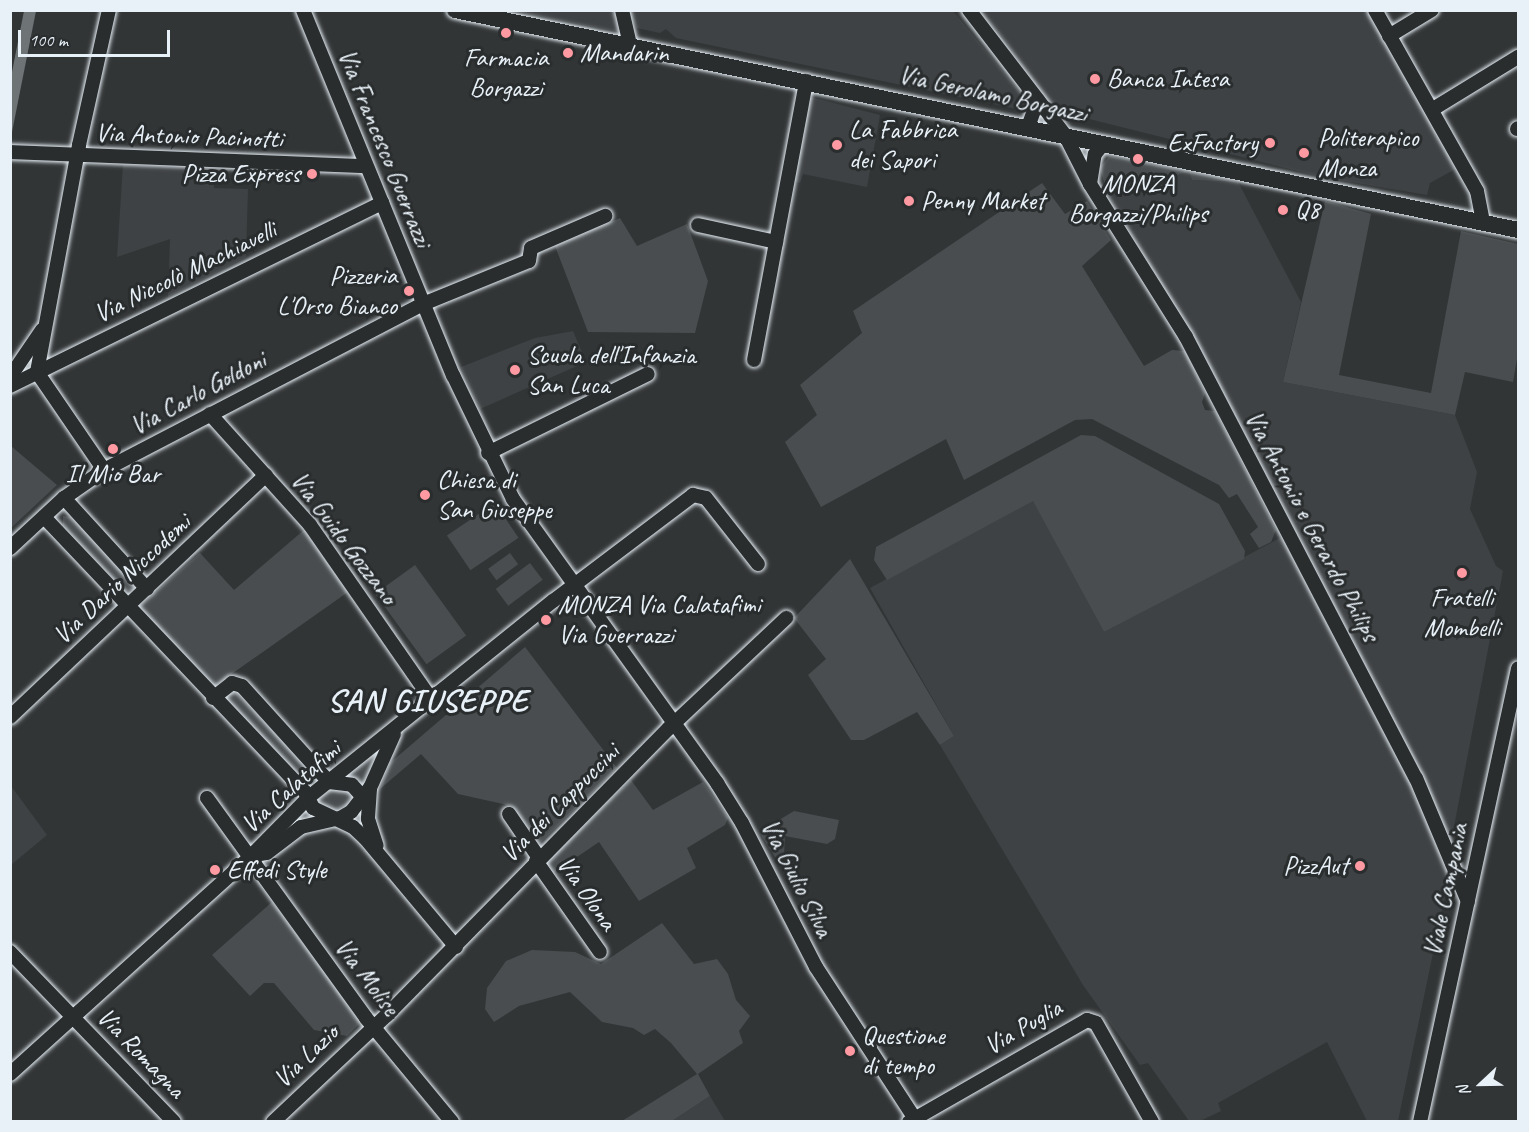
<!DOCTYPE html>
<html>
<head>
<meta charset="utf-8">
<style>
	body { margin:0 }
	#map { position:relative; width:1529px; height:1132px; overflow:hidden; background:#323536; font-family:Caveat,sans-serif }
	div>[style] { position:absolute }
	.built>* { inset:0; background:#3f4244 }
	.green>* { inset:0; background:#494d4f; transform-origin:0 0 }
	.water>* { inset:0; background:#6e7376 }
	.roads { filter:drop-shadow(0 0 2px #e8f1f8) drop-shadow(0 0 2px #e8f1f8) }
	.minor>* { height:14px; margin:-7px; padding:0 7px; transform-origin:7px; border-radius:7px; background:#2a2d2e }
	.major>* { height:16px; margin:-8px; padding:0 8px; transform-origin:8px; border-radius:8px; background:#2a2d2e }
	.dots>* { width:16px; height:16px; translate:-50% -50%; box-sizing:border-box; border:3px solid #2a2d2e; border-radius:50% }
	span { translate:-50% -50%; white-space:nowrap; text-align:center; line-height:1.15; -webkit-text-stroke:6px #2a2d2e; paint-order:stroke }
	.poi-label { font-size:26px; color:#e8f1f8 }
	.left { translate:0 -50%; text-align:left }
	.right { translate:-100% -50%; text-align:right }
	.street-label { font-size:26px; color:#e8f1f8 }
	.district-label { font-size:32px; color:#e8f1f8; font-weight:700; letter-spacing:1.5px }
	.frame { position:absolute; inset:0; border:12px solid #e8f1f8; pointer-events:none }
	.north { position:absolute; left:1451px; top:1054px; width:60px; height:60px; -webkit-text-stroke:4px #2a2d2e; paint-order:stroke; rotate:248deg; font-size:16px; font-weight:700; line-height:24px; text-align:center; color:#e8f1f8 }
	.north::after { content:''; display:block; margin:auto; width:21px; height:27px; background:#e8f1f8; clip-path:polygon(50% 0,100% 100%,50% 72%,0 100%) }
	.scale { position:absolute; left:18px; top:30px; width:152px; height:27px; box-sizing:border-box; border:3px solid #e8f1f8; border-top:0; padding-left:8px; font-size:18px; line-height:21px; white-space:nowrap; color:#e8f1f8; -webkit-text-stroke:4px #2a2d2e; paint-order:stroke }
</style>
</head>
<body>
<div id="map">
	<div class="built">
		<div style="clip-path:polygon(514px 11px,617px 11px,621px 32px)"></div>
		<div style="clip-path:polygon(628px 11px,953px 11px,1027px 101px,1022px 110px,676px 38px,666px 29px,660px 33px,637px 28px)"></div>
		<div style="clip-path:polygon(979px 11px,1367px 11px,1459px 167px,1430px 183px,1427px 195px,1322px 177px,1053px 110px,1002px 36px)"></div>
		<div style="clip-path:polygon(810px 97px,880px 115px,867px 187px,803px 174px,800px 183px,794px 181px)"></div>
		<div style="clip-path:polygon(123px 165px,214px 169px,214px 188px,248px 189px,246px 257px,168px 297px,170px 239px,117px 257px)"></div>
		<div style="clip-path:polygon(1189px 172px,1192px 180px,1238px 182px,1301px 302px,1283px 382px,1455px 415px,1477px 472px,1470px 509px,1496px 566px,1503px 571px,1452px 837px,1445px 896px,1398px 1121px,1367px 1121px,1327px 1042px,1218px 1103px,1221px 1111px,1200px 1121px,1189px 1121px,1148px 1063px,1140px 1065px,1083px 985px,940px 745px,954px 736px,870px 588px,1033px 500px,1104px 632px,1293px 531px,1196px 343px,1107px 193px)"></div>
		<div style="clip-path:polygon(573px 331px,586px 362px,480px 409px,461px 367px,535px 338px)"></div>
		<div style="clip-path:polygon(11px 786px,47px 835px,11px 865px,10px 865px)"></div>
		<div style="clip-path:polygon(710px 1096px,725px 1121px,672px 1121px)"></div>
	</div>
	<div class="green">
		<div style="clip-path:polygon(1109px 156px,1230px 180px,1236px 182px,1192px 180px,1189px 172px,1107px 193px,1100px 168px)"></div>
		<div style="clip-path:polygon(1042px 183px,1065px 214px,1087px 201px,1111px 240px,1082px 266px,1144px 366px,1172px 350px,1185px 351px,1205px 393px,1202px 402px,1205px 410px,1215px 411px,1276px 530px,1271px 542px,1259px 548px,1250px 534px,1258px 527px,1237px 494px,1229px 498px,1219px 485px,1092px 419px,1075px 420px,964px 480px,946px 439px,821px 507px,785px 442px,817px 415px,800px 385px,862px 333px,853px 311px)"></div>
		<div style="clip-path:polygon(1325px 201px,1371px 214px,1339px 375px,1431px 393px,1461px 231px,1518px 244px,1518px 353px,1513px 382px,1465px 372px,1455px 415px,1283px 382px)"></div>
		<div style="clip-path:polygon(620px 218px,637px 246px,687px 224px,708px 281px,695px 333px,588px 332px,555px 246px)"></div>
		<div style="clip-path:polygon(1081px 435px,1095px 436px,1219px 504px,1245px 551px,1244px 559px,1104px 632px,1033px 501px,887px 580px,874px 560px,876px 547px)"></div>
		<div style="clip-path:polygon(11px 446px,57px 485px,11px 528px)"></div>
		<div style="left:495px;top:503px;width:42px;height:58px;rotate:56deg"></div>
		<div style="clip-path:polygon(63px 516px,71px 517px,134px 582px,134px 590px,125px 591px,63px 525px)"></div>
		<div style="clip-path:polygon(304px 530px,348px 592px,213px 687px,139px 607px,200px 553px,234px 590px)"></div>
		<div style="left:510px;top:553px;width:14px;height:27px;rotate:54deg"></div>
		<div style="clip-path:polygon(850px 559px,954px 736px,940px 745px,917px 712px,864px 740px,851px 740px,808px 675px,826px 659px,794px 618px)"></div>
		<div style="left:530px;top:563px;width:21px;height:43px;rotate:53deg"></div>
		<div style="left:415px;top:565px;width:87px;height:49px;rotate:54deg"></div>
		<div style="clip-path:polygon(525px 647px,617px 768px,539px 844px,512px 806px,458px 794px,421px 754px,380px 789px,390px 763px)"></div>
		<div style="clip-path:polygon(228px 692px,237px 694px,312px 772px,302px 782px,222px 697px)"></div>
		<div style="clip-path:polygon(382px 746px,365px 788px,344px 778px)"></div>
		<div style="clip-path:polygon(631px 780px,653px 810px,703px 782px,728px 818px,725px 825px,687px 848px,696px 868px,639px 901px,599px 842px,552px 874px,544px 863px)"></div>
		<div style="clip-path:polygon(344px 787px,353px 794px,349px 804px,331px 811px,321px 809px,315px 798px,326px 790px)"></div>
		<div style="clip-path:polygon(794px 811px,839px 820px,835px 839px,827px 844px,785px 836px,784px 856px,777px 860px,759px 832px)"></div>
		<div style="clip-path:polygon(272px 902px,361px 1022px,347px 1036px,314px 1030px,274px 983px,264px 983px,250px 996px,212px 955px)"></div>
		<div style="clip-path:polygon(662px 923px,694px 964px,717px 959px,728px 974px,736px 1000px,750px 1016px,739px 1031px,743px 1043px,698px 1074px,710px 1096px,672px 1121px,622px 1121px,697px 1074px,671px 1043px,655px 1029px,644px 1035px,633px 1028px,602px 1022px,570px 992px,519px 1006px,494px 1022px,485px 1009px,487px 988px,506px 961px,532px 950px,575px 952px,601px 964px)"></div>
	</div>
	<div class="water">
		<div style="clip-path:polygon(24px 11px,36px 11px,11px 137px,11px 77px)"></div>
	</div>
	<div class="roads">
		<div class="minor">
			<div style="left:303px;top:10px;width:395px;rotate:67.7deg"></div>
			<div style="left:453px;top:375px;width:138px;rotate:64.2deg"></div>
			<div style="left:513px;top:499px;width:350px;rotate:54.3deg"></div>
			<div style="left:717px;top:783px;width:47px;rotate:58deg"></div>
			<div style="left:742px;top:823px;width:162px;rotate:62.8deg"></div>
			<div style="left:816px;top:967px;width:185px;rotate:56.9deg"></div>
			<div style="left:622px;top:10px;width:36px;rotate:77deg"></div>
			<div style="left:969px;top:10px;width:158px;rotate:52.5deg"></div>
			<div style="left:1065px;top:135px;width:55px;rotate:63deg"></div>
			<div style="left:1090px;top:184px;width:181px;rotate:57.9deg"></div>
			<div style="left:1186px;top:337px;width:497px;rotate:62.5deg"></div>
			<div style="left:1416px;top:778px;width:134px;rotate:67.2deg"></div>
			<div style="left:1375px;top:10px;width:208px;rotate:60.6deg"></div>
			<div style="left:1477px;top:191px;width:32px;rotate:79deg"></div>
			<div style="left:1389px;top:36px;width:50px;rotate:-31.2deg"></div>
			<div style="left:1433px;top:109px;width:100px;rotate:-31.5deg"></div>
			<div style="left:1028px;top:127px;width:29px;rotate:-70deg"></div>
			<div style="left:1517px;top:129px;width:1px;rotate:-45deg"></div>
			<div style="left:10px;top:152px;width:356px;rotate:2.3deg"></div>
			<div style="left:1090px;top:184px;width:30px;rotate:-81deg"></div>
			<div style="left:1095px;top:154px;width:13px;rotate:-51deg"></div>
			<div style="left:698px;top:225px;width:80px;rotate:12.3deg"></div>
			<div style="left:754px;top:360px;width:284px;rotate:-79.4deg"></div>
			<div style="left:10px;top:377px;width:57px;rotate:-55.8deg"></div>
			<div style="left:10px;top:386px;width:415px;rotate:-26.2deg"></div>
			<div style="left:210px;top:414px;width:149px;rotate:48deg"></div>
			<div style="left:310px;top:525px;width:212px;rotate:55.2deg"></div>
			<div style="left:488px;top:453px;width:178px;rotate:-26.3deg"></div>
			<div style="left:104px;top:470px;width:119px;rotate:-124.4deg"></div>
			<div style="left:37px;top:372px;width:231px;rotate:-79.5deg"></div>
			<div style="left:79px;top:145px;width:138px;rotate:-77.5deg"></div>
			<div style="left:64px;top:498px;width:123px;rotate:47.6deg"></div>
			<div style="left:44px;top:517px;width:379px;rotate:46.5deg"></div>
			<div style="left:305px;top:792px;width:18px;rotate:63deg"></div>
			<div style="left:313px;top:808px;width:44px;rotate:25.4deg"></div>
			<div style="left:353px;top:827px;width:16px;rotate:43deg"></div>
			<div style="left:365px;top:838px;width:142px;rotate:50.1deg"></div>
			<div style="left:10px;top:548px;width:74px;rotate:-42.8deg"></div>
			<div style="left:64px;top:498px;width:49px;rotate:-35deg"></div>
			<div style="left:104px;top:470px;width:360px;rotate:-27.5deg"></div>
			<div style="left:423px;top:304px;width:114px;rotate:-22.1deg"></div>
			<div style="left:529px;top:261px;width:13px;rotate:-81deg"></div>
			<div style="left:531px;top:248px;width:81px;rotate:-23.4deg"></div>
			<div style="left:213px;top:698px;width:24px;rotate:-38deg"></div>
			<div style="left:232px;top:683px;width:10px;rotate:17deg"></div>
			<div style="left:242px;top:686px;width:130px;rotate:47.8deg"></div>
			<div style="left:10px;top:717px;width:352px;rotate:-43.4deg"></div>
			<div style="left:329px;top:782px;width:23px;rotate:7deg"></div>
			<div style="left:352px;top:785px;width:24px;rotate:48deg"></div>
			<div style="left:370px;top:789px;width:30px;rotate:94deg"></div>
			<div style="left:368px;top:819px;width:28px;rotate:72deg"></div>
			<div style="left:207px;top:798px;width:271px;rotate:54.1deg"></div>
			<div style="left:366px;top:1018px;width:135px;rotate:50.4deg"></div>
			<div style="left:509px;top:814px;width:53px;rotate:55.7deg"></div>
			<div style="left:251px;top:856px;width:16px;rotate:-11deg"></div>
			<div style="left:267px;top:853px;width:43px;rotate:-37.4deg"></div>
			<div style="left:301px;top:827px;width:40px;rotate:-13deg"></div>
			<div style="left:340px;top:818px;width:13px;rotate:-29deg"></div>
			<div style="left:351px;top:812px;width:31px;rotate:-52deg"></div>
			<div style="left:370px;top:788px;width:59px;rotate:-66deg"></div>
			<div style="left:536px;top:861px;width:111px;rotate:54.9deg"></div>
			<div style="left:10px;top:952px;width:236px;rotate:46deg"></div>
			<div style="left:10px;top:1074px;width:325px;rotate:-42.1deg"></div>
			<div style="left:251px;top:856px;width:83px;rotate:-45.5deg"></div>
			<div style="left:309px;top:797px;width:313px;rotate:-38.8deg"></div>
			<div style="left:553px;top:601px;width:176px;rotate:-37.1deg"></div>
			<div style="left:693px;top:495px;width:13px;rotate:13deg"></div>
			<div style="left:706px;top:498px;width:84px;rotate:51.8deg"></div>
			<div style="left:273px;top:1122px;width:156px;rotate:-43.2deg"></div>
			<div style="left:387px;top:1015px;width:402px;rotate:-45.5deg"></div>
			<div style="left:669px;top:728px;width:161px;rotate:-43.2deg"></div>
			<div style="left:909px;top:1122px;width:205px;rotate:-29.8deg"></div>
			<div style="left:1087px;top:1020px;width:9px;rotate:18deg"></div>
			<div style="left:1096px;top:1023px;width:114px;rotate:60.5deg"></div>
			<div style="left:1420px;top:1122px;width:464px;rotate:-77.8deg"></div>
		</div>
		<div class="major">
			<div style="left:455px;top:10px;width:1086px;rotate:11.69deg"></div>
		</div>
	</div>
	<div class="dots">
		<div style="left:506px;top:33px;background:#ff9aa2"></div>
		<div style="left:568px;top:53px;background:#ff9aa2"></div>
		<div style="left:1095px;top:79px;background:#ff9aa2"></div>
		<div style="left:1270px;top:143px;background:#ff9aa2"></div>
		<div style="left:837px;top:145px;background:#ff9aa2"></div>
		<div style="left:1304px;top:153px;background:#ff9aa2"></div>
		<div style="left:1138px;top:159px;background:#ff9aa2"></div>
		<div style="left:312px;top:174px;background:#ff9aa2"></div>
		<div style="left:909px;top:201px;background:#ff9aa2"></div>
		<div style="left:1283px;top:210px;background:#ff9aa2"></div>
		<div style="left:409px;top:291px;background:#ff9aa2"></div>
		<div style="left:515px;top:370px;background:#ff9aa2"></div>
		<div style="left:113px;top:449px;background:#ff9aa2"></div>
		<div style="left:425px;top:495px;background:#ff9aa2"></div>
		<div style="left:1462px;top:573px;background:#ff9aa2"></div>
		<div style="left:546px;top:620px;background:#ff9aa2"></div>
		<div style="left:1360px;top:866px;background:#ff9aa2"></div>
		<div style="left:215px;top:870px;background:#ff9aa2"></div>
		<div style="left:850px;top:1051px;background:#ff9aa2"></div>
	</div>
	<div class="poi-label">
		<span class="left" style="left:580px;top:53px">Mandarin</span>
		<span style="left:506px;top:73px">Farmacia<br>Borgazzi</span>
		<span class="left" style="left:1107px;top:79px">Banca Intesa</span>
		<span class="left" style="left:849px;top:145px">La Fabbrica<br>dei Sapori</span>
		<span class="left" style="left:1318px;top:153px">Politerapico<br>Monza</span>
		<span class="right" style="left:1258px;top:143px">ExFactory</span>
		<span class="right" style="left:300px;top:174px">Pizza Express</span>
		<span style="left:1138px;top:199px">MONZA<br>Borgazzi/Philips</span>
		<span class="left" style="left:921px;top:201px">Penny Market</span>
		<span class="left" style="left:1295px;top:210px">Q8</span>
		<span class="right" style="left:397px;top:291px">Pizzeria<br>L'Orso Bianco</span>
		<span class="left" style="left:527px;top:370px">Scuola dell'Infanzia<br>San Luca</span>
		<span style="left:113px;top:474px">Il Mio Bar</span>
		<span class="left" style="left:437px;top:495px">Chiesa di<br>San Giuseppe</span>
		<span style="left:1462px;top:613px">Fratelli<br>Mombelli</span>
		<span class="left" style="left:558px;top:620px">MONZA Via Calatafimi<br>Via Guerrazzi</span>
		<span class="right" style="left:1348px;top:866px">PizzAut</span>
		<span class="left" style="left:227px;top:870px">Effedi Style</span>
		<span class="left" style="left:862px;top:1051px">Questione<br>di tempo</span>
	</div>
	<div class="street-label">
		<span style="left:993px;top:94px;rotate:12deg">Via Gerolamo Borgazzi</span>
		<span style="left:189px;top:136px;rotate:2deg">Via Antonio Pacinotti</span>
		<span style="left:385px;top:148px;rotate:68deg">Via Francesco Guerrazzi</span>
		<span style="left:185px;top:272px;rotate:-26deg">Via Niccolò Machiavelli</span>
		<span style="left:198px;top:393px;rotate:-28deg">Via Carlo Goldoni</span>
		<span style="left:1312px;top:526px;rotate:62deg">Via Antonio e Gerardo Philips</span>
		<span style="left:344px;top:538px;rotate:53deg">Via Guido Gozzano</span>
		<span style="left:122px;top:579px;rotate:-43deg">Via Dario Niccodemi</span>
		<span style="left:291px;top:787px;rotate:-42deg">Via Calatafimi</span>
		<span style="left:560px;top:803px;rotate:-45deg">Via dei Cappuccini</span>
		<span style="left:797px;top:878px;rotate:63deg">Via Giulio Silva</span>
		<span style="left:1446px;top:890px;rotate:-78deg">Viale Campania</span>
		<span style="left:587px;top:893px;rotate:55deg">Via Olona</span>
		<span style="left:367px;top:977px;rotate:53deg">Via Molise</span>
		<span style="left:1023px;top:1027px;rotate:-30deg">Via Puglia</span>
		<span style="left:141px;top:1053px;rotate:46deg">Via Romagna</span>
		<span style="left:306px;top:1056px;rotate:-44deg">Via Lazio</span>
	</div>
	<div class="district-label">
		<span style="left:428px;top:701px">SAN GIUSEPPE</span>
	</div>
	<div class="frame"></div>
	<div class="north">N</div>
	<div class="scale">100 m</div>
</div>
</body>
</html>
